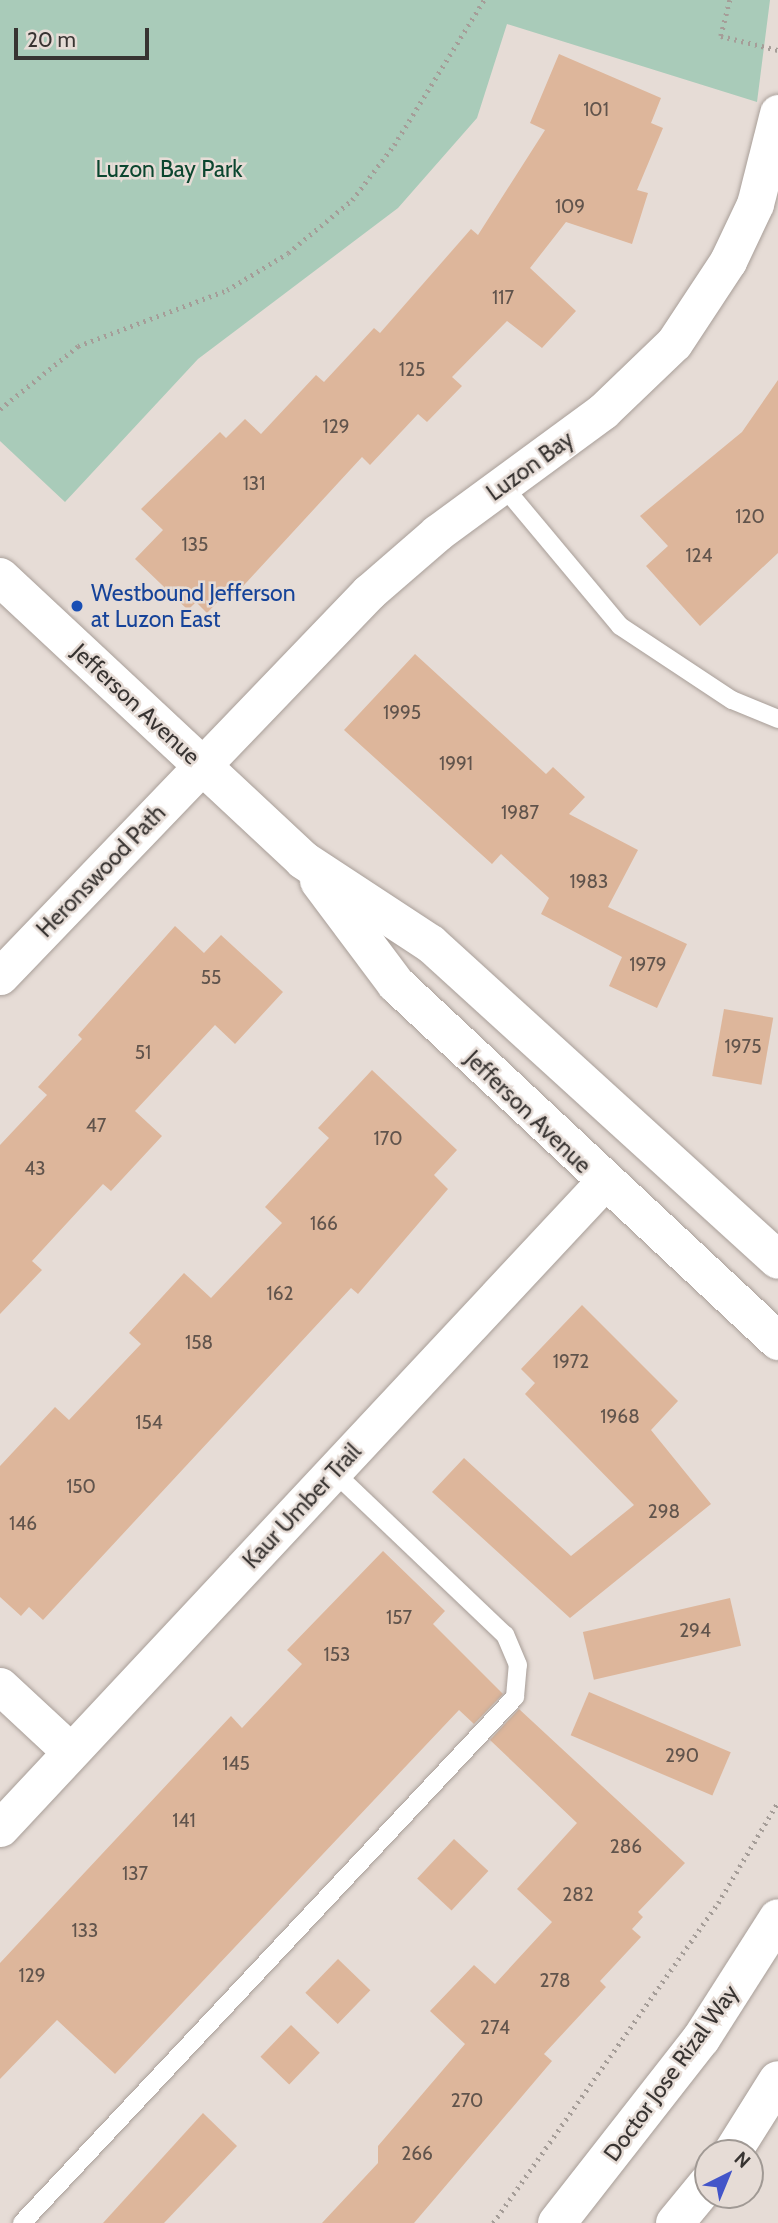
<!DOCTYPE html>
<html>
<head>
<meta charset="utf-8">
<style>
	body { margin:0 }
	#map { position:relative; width:778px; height:2223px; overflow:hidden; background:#e6dcd6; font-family:Cabin,sans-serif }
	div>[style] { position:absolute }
	.green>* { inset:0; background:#a9cbb9 }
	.building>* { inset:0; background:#ddb69b; transform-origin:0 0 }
	.path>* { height:4.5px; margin-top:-2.25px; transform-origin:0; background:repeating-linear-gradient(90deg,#a59d98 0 2px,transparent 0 7px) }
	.roads { filter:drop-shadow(0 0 2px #a89e98) drop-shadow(0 0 2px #a89e98) }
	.lane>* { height:18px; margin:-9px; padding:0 9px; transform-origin:9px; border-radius:9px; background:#fff }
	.street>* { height:37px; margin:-18.5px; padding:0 18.5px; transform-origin:18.5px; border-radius:18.5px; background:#fff }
	.secondary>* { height:38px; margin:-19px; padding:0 19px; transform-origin:19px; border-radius:19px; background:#fff }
	.dots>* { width:19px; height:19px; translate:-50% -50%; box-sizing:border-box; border:4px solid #e6dcd6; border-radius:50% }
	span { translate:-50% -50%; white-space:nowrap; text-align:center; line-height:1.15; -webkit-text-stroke:5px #e6dcd6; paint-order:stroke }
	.number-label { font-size:19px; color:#61544c }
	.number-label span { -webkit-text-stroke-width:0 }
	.park-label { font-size:23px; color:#0b462f }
	.street-label { font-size:23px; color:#383432 }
	.transit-label { font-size:23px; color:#164399 }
	.left { translate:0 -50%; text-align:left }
	.north { position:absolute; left:694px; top:2139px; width:70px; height:70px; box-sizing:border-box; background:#e6dcd6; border:2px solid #a09994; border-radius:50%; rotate:43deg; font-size:19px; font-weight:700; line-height:28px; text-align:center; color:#383432 }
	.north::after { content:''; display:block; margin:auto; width:24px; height:32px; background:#4355c9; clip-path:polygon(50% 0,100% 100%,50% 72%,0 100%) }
	.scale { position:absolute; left:14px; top:28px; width:135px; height:32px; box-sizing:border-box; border:4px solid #383432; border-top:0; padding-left:9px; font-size:21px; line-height:24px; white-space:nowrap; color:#383432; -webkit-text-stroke:5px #e6dcd6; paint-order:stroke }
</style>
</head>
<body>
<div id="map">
	<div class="green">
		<div style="clip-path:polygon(0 0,770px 0,757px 102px,507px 24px,477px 118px,398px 208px,198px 359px,65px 502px,0 441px)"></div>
	</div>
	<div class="building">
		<div style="clip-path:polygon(559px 54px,661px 98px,651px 123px,663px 128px,637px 190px,648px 193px,632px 244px,566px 222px,530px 268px,576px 311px,542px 348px,507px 321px,452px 377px,462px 386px,427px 422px,418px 414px,370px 465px,362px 457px,234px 596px,228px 591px,207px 613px,196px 602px,188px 610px,135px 559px,163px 530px,141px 509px,220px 432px,226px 438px,245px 419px,261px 434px,316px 375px,324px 382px,374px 328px,380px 333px,471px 229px,478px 235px,545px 130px,530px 123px)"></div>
		<div style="clip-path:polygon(778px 380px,778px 553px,700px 626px,646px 566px,668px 546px,640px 516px,742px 432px)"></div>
		<div style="clip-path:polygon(415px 654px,546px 774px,553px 767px,585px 797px,569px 814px,638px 850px,608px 907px,687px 944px,657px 1008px,609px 986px,622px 957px,541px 914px,549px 898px,501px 854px,492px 864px,344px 730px)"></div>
		<div style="clip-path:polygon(175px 926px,204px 953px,221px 935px,283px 992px,235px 1044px,215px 1025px,135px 1111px,162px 1136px,111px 1191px,103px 1184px,32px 1261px,42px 1270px,0 1314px,0 1145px,47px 1095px,38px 1087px,82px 1039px,78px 1035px)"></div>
		<div style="left:724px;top:1009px;width:50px;height:68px;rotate:10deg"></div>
		<div style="clip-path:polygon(372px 1070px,457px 1150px,434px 1175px,448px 1189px,358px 1294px,351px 1288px,43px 1620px,29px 1607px,21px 1616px,0 1597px,0 1466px,55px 1407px,69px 1420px,141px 1344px,129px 1333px,184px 1273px,211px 1298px,282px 1223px,265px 1207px,329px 1138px,318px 1128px)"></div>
		<div style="clip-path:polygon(582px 1305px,678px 1401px,651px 1430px,711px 1504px,570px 1618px,432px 1492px,464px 1458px,571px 1556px,634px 1505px,525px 1394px,535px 1383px,521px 1369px)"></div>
		<div style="clip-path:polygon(383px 1551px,445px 1611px,433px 1624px,503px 1694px,474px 1724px,459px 1710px,115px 2074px,57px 2020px,0 2079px,0 1963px,231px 1716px,242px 1728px,302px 1664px,287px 1650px)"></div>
		<div style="left:730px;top:1598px;width:49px;height:151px;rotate:77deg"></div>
		<div style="left:589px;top:1692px;width:154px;height:47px;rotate:23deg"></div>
		<div style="clip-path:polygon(519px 1709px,685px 1863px,638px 1912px,643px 1917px,632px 1929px,641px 1937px,600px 1981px,606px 1987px,544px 2054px,552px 2061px,414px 2223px,322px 2223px,378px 2163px,378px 2146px,465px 2044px,430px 2011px,474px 1965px,495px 1984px,552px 1922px,517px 1889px,577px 1823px,490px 1740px)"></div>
		<div style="left:454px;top:1839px;width:47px;height:54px;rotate:43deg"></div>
		<div style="left:338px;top:1959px;width:45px;height:47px;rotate:44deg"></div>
		<div style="left:291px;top:2025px;width:40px;height:44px;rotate:44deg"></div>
		<div style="clip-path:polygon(203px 2113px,237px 2146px,164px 2223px,103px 2223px)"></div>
	</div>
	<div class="path">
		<div style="left:730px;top:0;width:37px;rotate:104deg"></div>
		<div style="left:721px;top:36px;width:59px;rotate:13.8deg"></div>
		<div style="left:0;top:409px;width:100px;rotate:-38.9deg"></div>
		<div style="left:78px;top:346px;width:159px;rotate:-20.6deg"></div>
		<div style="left:227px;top:290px;width:71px;rotate:-31.2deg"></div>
		<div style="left:288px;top:253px;width:83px;rotate:-39.6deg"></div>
		<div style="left:352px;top:200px;width:69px;rotate:-52.6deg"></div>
		<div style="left:394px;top:145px;width:171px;rotate:-58.2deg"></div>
		<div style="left:493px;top:2223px;width:391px;rotate:-54.9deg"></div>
		<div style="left:718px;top:1903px;width:117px;rotate:-59.3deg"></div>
	</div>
	<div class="roads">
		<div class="lane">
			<div style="left:503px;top:486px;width:182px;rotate:50.1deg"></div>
			<div style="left:620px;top:626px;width:134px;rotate:33.5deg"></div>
			<div style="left:732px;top:700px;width:50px;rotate:22.4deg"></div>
			<div style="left:22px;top:2223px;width:721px;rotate:-46.85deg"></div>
			<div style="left:515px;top:1697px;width:32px;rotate:-85deg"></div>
			<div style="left:518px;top:1665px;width:33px;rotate:-113deg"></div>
			<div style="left:505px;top:1635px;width:236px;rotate:-136.4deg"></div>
		</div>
		<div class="street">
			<div style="left:0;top:976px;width:533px;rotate:-46.14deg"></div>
			<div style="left:369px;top:592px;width:90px;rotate:-40.9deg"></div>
			<div style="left:437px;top:533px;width:206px;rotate:-36.3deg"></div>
			<div style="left:603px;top:411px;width:98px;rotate:-43.8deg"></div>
			<div style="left:674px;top:343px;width:98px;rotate:-56.6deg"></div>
			<div style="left:728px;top:261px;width:63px;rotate:-64.7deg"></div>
			<div style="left:755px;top:204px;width:94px;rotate:-75.8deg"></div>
			<div style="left:0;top:1686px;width:96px;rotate:42.9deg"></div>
			<div style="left:0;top:1828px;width:883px;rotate:-46.93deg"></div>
		</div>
		<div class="secondary">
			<div style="left:0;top:577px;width:415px;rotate:43deg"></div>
			<div style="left:303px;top:860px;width:153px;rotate:33.3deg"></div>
			<div style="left:431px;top:944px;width:469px;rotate:42.3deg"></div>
			<div style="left:319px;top:881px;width:129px;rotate:53.2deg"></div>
			<div style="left:396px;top:984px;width:523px;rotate:43.06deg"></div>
			<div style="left:732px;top:2153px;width:86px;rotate:-57.8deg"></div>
			<div style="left:557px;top:2223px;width:234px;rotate:-52deg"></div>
			<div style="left:701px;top:2039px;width:143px;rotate:-57.5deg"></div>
			<div style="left:675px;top:2223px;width:52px;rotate:-50.5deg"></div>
		</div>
	</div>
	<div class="dots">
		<div style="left:77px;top:606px;background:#1a4fb4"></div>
	</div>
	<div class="number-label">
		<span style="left:596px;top:110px">101</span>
		<span style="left:570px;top:207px">109</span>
		<span style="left:503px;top:298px">117</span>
		<span style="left:412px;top:370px">125</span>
		<span style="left:336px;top:427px">129</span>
		<span style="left:254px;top:484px">131</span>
		<span style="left:750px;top:517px">120</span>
		<span style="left:195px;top:545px">135</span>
		<span style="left:699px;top:556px">124</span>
		<span style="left:402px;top:713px">1995</span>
		<span style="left:456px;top:764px">1991</span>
		<span style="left:520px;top:813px">1987</span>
		<span style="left:589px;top:882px">1983</span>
		<span style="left:648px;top:965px">1979</span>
		<span style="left:211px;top:978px">55</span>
		<span style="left:743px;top:1047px">1975</span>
		<span style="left:143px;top:1053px">51</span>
		<span style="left:96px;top:1126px">47</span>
		<span style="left:388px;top:1139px">170</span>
		<span style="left:35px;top:1169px">43</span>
		<span style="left:324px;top:1224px">166</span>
		<span style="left:280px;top:1294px">162</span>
		<span style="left:199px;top:1343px">158</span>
		<span style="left:571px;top:1362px">1972</span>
		<span style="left:620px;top:1417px">1968</span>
		<span style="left:149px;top:1423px">154</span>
		<span style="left:81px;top:1487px">150</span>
		<span style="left:664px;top:1512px">298</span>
		<span style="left:23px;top:1524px">146</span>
		<span style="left:399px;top:1618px">157</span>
		<span style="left:695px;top:1631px">294</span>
		<span style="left:337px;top:1655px">153</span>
		<span style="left:682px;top:1756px">290</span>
		<span style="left:236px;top:1764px">145</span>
		<span style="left:184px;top:1821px">141</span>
		<span style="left:626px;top:1847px">286</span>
		<span style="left:135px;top:1874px">137</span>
		<span style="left:578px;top:1895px">282</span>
		<span style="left:85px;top:1931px">133</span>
		<span style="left:32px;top:1976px">129</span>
		<span style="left:555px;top:1981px">278</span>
		<span style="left:495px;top:2028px">274</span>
		<span style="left:467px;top:2101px">270</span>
		<span style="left:417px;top:2154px">266</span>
	</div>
	<div class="park-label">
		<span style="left:169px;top:169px">Luzon Bay Park</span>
	</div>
	<div class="street-label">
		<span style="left:530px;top:466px;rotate:-36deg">Luzon Bay</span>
		<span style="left:136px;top:704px;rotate:43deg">Jefferson Avenue</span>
		<span style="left:101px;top:871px;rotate:-46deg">Heronswood Path</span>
		<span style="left:528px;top:1112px;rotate:44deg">Jefferson Avenue</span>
		<span style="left:302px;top:1506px;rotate:-47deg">Kaur Umber Trail</span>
		<span style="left:671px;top:2073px;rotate:-54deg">Doctor Jose Rizal Way</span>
	</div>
	<div class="transit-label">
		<span class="left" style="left:91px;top:606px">Westbound Jefferson<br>at Luzon East</span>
	</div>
	<div class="north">N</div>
	<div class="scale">20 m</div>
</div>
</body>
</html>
